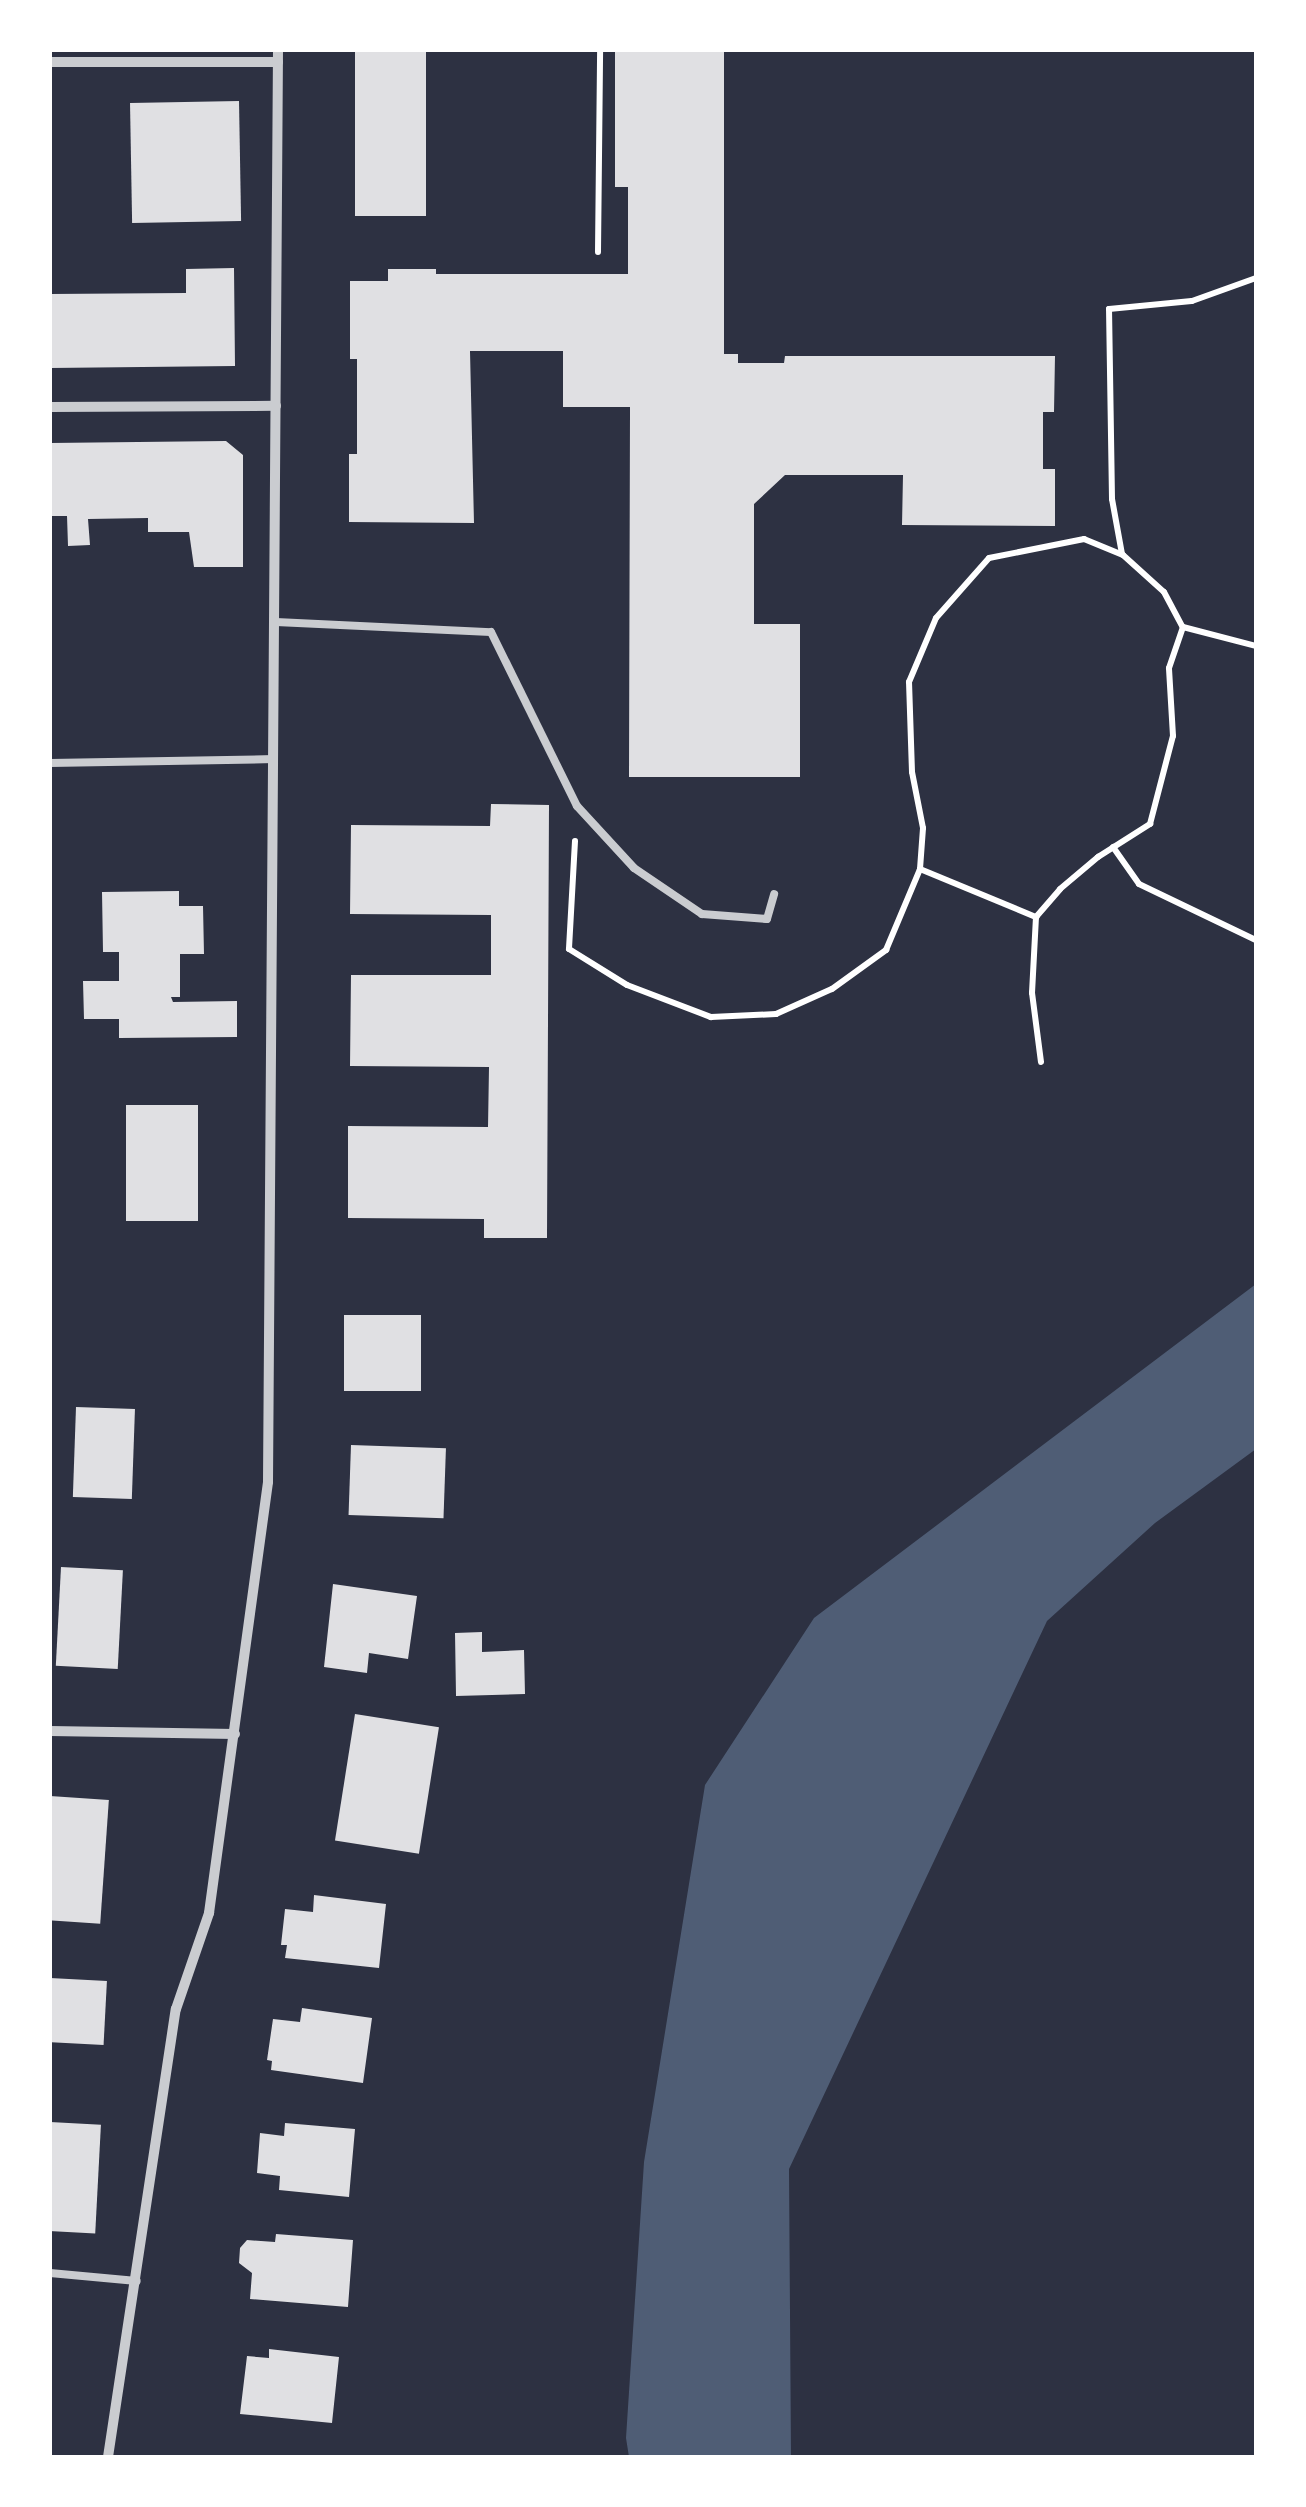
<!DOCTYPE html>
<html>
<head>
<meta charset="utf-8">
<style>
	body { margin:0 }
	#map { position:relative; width:1306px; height:2507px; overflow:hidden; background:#2d3142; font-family:Raleway,sans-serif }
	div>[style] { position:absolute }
	.water>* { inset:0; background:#4f5d75 }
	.building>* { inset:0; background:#e0e0e3; transform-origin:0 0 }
	.path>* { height:6px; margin:-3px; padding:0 3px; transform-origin:3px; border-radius:3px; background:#fff }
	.service>* { height:8px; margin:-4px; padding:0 4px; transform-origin:4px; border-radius:4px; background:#caccd0 }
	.minor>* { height:10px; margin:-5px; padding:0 5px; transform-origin:5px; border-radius:5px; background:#caccd0 }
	span { translate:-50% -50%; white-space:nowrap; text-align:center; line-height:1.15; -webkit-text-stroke:8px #fff; paint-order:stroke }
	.frame { position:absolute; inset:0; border:52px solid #fff; pointer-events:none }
</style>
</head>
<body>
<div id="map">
	<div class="water">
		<div style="clip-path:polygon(1256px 1284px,1256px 1449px,1155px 1523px,1047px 1621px,789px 2169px,791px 2457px,629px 2457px,626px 2438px,644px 2162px,705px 1785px,814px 1618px)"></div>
	</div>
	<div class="building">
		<div style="left:355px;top:50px;width:71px;height:166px"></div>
		<div style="clip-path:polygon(615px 50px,724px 50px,724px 354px,738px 354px,738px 363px,784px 363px,785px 356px,1055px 356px,1054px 412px,1043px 412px,1043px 469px,1055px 469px,1055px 526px,902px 525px,903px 475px,785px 475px,754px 504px,754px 624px,800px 624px,800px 777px,629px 777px,630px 407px,563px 407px,563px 351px,470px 351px,474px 523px,349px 522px,349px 454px,357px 454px,357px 359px,350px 359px,350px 281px,388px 281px,388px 269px,436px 269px,436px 274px,628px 274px,628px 187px,615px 187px)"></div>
		<div style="left:239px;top:101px;width:120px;height:109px;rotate:89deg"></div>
		<div style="clip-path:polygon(234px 268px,235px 366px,50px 368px,50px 294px,186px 293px,186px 269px)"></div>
		<div style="clip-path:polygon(226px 441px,243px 455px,243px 567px,194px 567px,189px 532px,148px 532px,148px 518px,88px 519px,90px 545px,68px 546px,67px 516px,50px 516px,50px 443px)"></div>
		<div style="clip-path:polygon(491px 804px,549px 805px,547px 1238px,484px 1238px,484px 1219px,348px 1218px,348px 1126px,488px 1127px,489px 1067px,350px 1066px,351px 975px,491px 975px,491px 915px,350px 914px,351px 825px,490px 826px)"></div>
		<div style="clip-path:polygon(179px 891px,179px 906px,203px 906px,204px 954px,180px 954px,180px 997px,171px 997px,173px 1002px,237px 1001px,237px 1037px,119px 1038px,119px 1019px,84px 1019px,83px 981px,119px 981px,119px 952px,103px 952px,102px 892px)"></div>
		<div style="left:126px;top:1105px;width:72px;height:116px"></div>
		<div style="left:344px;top:1315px;width:77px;height:76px"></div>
		<div style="left:76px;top:1407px;width:59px;height:90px;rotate:2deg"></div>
		<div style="left:351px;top:1445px;width:95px;height:70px;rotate:2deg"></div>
		<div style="left:61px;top:1567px;width:62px;height:99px;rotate:3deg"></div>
		<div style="clip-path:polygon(333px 1584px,417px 1596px,408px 1659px,369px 1653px,367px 1673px,324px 1667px)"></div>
		<div style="clip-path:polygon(482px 1632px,482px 1652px,524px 1650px,525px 1694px,456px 1696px,455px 1633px)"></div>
		<div style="left:355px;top:1714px;width:85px;height:128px;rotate:9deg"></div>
		<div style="left:50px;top:1796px;width:59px;height:124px;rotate:4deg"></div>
		<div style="clip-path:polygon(314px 1895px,386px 1904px,379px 1968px,285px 1958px,287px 1945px,281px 1945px,285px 1909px,313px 1912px)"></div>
		<div style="left:50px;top:1978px;width:57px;height:64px;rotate:3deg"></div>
		<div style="clip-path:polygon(302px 2008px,372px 2018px,363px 2083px,271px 2070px,272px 2061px,267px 2060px,273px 2019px,300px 2022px)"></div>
		<div style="left:50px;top:2122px;width:51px;height:109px;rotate:3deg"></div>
		<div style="clip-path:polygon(285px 2123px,355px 2129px,349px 2197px,279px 2190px,280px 2176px,257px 2173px,260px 2133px,284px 2136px)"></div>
		<div style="clip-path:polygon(276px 2234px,353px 2240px,348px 2307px,250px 2299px,252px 2273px,239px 2263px,240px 2248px,247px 2240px,275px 2242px)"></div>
		<div style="clip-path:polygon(269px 2349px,339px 2357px,332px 2423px,240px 2414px,247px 2356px,269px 2358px)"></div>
	</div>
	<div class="path">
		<div style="left:598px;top:252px;width:202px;rotate:-89.4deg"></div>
		<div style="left:1122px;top:554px;width:56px;rotate:-100.3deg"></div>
		<div style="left:1112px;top:499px;width:190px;rotate:-90.9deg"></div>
		<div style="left:1109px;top:309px;width:83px;rotate:-5.5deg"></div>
		<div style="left:1192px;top:301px;width:68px;rotate:-19.8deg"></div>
		<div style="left:575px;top:841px;width:108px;rotate:93.2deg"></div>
		<div style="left:569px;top:949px;width:68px;rotate:31.8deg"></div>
		<div style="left:627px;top:985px;width:90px;rotate:20.9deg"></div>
		<div style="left:711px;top:1017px;width:65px;rotate:-2.6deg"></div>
		<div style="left:776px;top:1014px;width:61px;rotate:-24.1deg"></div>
		<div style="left:832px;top:989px;width:67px;rotate:-35.8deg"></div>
		<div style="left:886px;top:950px;width:88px;rotate:-67.2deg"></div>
		<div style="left:920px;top:869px;width:126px;rotate:22.5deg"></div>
		<div style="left:1113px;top:847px;width:45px;rotate:54.9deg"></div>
		<div style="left:1139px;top:884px;width:130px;rotate:25.6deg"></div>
		<div style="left:920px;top:869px;width:41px;rotate:-85.8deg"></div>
		<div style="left:923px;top:828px;width:57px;rotate:-101.1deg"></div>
		<div style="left:912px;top:772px;width:90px;rotate:-91.9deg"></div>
		<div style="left:909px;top:682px;width:69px;rotate:-67.1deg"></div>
		<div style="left:936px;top:618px;width:80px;rotate:-48.5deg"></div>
		<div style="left:989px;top:558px;width:97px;rotate:-11.3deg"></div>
		<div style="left:1084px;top:539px;width:42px;rotate:22.3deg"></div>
		<div style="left:1123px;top:555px;width:55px;rotate:42.1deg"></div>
		<div style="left:1164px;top:592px;width:40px;rotate:62deg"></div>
		<div style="left:1041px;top:1062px;width:70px;rotate:-97.4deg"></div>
		<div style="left:1032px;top:993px;width:76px;rotate:-87deg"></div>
		<div style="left:1036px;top:917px;width:37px;rotate:-49deg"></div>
		<div style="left:1060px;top:889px;width:50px;rotate:-40.1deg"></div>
		<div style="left:1098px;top:857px;width:62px;rotate:-32.4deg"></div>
		<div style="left:1150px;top:824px;width:91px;rotate:-75.4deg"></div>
		<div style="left:1173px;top:736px;width:68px;rotate:-93.4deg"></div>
		<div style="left:1169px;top:668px;width:43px;rotate:-71.1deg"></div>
		<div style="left:1183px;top:627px;width:75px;rotate:14.6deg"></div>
	</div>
	<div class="service">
		<div style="left:276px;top:622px;width:215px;rotate:2.7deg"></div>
		<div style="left:491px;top:632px;width:194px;rotate:63.7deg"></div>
		<div style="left:577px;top:806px;width:84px;rotate:47.4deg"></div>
		<div style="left:634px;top:868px;width:82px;rotate:34.1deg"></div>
		<div style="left:702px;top:914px;width:65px;rotate:4.4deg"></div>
		<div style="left:767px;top:919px;width:26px;rotate:-74deg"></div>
		<div style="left:50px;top:763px;width:224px;rotate:-1deg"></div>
		<div style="left:50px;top:2273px;width:87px;rotate:5.3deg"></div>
	</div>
	<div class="minor">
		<div style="left:50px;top:62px;width:228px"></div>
		<div style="left:50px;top:407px;width:226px;rotate:-0.3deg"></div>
		<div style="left:50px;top:1731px;width:185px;rotate:0.9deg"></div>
		<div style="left:108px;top:2457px;width:453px;rotate:-81.4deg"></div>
		<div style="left:176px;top:2009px;width:102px;rotate:-71deg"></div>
		<div style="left:209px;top:1913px;width:435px;rotate:-82.2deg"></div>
		<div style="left:268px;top:1482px;width:1432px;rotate:-89.6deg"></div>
	</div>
	<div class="frame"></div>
</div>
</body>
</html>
